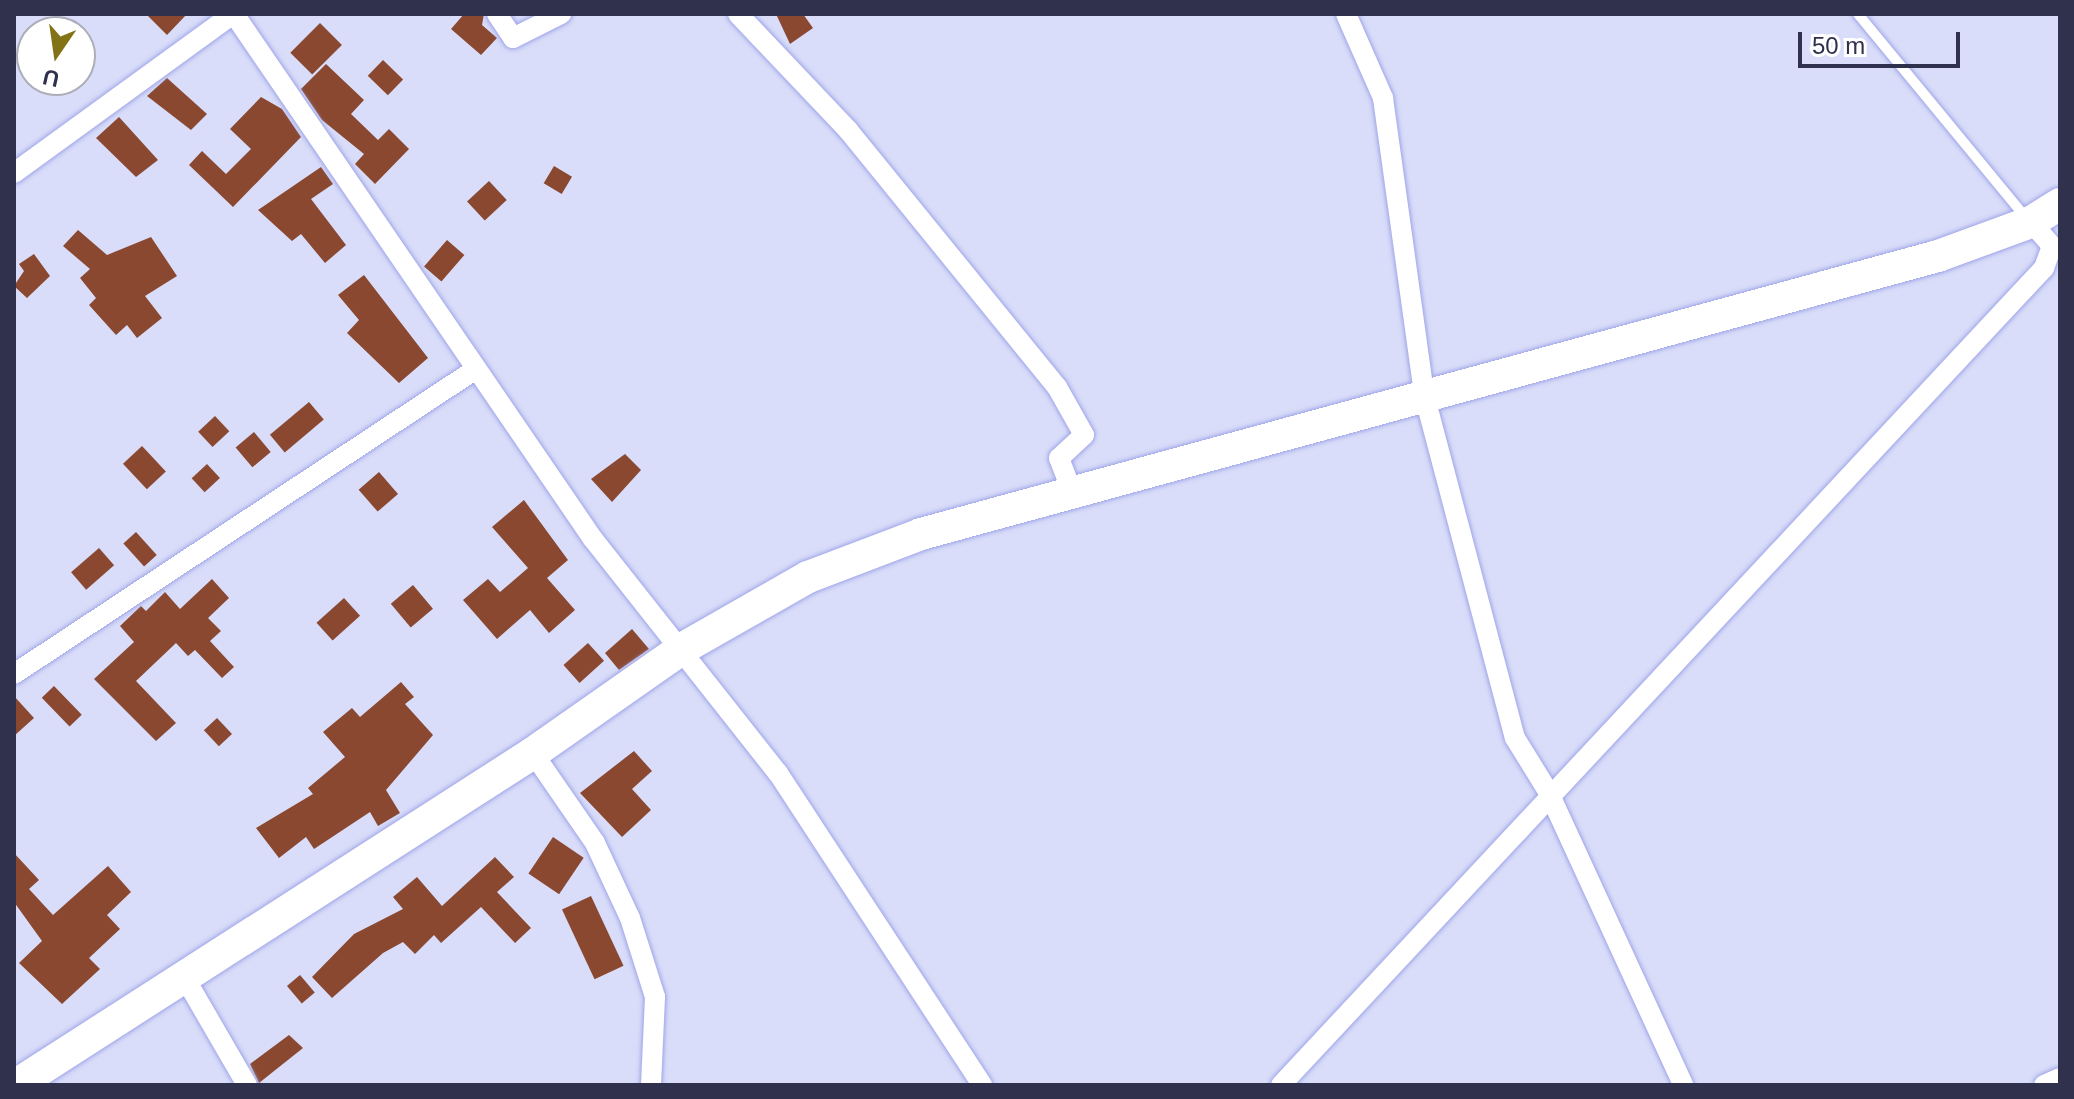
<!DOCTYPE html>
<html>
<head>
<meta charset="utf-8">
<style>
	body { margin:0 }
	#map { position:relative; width:2074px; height:1099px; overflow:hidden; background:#d9ddf9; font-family:Arial,sans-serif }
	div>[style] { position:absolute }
	.building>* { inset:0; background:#8a4830; transform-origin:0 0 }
	.roads { filter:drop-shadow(0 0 2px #9fa5e8) drop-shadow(0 0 2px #9fa5e8) }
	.service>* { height:10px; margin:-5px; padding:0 5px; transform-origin:5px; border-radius:5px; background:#fff }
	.minor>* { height:20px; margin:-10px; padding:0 10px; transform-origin:10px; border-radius:10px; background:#fff }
	.primary>* { height:32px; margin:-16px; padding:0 16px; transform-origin:16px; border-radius:16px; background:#fff }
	span { translate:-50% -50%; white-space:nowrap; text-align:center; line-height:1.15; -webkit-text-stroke:8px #fff; paint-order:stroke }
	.frame { position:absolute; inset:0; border:16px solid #2f314d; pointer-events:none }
	.north { position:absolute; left:16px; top:16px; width:80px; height:80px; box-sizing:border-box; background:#fff; border:2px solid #acadb8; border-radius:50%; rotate:193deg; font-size:22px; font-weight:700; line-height:32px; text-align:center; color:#2f314d }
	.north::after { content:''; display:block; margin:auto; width:28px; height:36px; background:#827416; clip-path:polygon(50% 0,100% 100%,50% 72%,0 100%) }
	.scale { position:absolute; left:1798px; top:32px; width:162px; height:36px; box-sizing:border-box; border:4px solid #2f314d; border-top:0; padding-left:10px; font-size:24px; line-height:28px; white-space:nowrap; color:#2f314d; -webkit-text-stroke:6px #fff; paint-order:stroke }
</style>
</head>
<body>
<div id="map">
	<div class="building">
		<div style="clip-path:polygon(146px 14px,187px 14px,167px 35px)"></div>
		<div style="clip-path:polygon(464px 14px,484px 14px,482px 25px,497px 38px,481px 55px,451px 29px)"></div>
		<div style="clip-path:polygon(776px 14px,803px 14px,813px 28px,790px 44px)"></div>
		<div style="left:320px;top:23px;width:31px;height:42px;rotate:45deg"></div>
		<div style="left:383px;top:60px;width:28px;height:22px;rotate:44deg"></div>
		<div style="clip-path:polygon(326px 64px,364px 100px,351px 114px,378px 140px,389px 129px,409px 149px,375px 184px,355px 164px,364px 154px,322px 120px,301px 89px)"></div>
		<div style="clip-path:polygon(167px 78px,207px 114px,191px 130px,147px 96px)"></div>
		<div style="clip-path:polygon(261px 97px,282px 109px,301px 137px,233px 207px,189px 165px,202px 151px,226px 174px,251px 149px,230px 129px)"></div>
		<div style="clip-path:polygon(119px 117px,158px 160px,136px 177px,96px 138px)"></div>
		<div style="left:554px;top:166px;width:21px;height:20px;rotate:31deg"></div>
		<div style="clip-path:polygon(321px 167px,333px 184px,311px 199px,346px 245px,325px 263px,301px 234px,292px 241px,258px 210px)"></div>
		<div style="left:489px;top:181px;width:26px;height:30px;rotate:47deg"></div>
		<div style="clip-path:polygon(78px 230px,107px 255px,151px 237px,177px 276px,145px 296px,162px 318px,137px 338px,127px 325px,116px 335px,89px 305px,96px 298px,80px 278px,90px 269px,63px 246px)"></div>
		<div style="left:447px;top:240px;width:23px;height:35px;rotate:41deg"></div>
		<div style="clip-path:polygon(34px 254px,50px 276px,27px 298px,14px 286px,24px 271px,19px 264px)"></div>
		<div style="clip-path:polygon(364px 275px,428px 358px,399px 383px,347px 333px,359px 320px,338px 295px)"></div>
		<div style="left:309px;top:402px;width:23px;height:51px;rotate:50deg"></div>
		<div style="left:215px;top:416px;width:21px;height:23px;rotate:47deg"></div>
		<div style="left:254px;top:432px;width:26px;height:24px;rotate:50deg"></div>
		<div style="left:142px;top:446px;width:35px;height:26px;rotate:47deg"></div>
		<div style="clip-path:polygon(625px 454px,641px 470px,612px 502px,591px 479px)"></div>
		<div style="left:207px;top:464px;width:19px;height:21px;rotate:47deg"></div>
		<div style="left:379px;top:472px;width:29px;height:27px;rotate:49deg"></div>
		<div style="clip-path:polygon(524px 500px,568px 560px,547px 578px,575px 610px,549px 633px,530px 610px,497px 639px,463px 600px,488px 579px,500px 592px,528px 568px,492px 527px)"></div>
		<div style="left:136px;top:532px;width:31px;height:17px;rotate:48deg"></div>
		<div style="left:99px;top:548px;width:23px;height:37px;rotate:49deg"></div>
		<div style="clip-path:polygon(212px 579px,229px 598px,208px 618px,221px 631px,210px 641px,234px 667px,222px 678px,195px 650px,188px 656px,176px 643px,136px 681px,176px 723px,156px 741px,94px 679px,134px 642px,120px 626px,141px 606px,146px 611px,165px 592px,180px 609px)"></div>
		<div style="left:413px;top:585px;width:31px;height:29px;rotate:50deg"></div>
		<div style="left:344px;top:598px;width:24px;height:37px;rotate:48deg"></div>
		<div style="clip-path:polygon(632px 629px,649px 649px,619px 670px,605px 653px)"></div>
		<div style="left:588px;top:643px;width:24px;height:33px;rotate:48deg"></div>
		<div style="clip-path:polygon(401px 682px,414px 697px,405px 704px,433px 735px,386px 790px,400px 813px,378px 826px,370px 812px,314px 849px,306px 837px,279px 858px,256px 828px,313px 794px,308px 788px,345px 757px,323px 732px,352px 708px,360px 717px)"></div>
		<div style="left:54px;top:686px;width:40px;height:17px;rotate:46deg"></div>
		<div style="clip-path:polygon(14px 696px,34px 718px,14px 736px)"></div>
		<div style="left:217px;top:718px;width:22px;height:18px;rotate:47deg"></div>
		<div style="clip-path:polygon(634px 751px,652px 771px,632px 789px,651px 810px,622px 837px,580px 793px)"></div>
		<div style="left:553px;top:837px;width:37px;height:44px;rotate:34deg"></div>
		<div style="clip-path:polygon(14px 853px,39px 880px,29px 889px,53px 915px,108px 866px,131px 892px,107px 915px,120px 929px,89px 958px,100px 969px,62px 1004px,19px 963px,42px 941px,14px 902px)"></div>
		<div style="clip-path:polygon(495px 857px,514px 877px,497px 892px,531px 928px,515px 943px,481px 907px,441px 943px,434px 935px,415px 954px,403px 942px,383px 953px,332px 998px,312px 977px,354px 934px,403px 909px,393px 897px,417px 877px,442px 906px)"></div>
		<div style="left:591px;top:896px;width:77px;height:32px;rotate:65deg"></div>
		<div style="left:300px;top:975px;width:23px;height:17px;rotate:50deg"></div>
		<div style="clip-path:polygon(289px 1035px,303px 1048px,259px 1083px,250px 1064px)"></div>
	</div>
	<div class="roads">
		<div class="service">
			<div style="left:1858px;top:14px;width:266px;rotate:50.5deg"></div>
		</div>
		<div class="minor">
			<div style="left:234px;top:14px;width:636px;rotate:55.64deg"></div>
			<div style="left:593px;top:539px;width:298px;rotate:51.7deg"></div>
			<div style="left:778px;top:773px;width:373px;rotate:56.8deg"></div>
			<div style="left:497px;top:14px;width:29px;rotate:56deg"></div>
			<div style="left:513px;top:38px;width:54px;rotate:-26.6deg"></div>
			<div style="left:738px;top:14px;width:160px;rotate:46.5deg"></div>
			<div style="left:848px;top:130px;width:331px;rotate:50.9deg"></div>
			<div style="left:1057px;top:387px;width:55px;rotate:60.6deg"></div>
			<div style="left:1084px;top:435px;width:34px;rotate:137deg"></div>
			<div style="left:1059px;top:458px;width:39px;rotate:69deg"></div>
			<div style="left:1346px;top:14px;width:92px;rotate:66.2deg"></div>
			<div style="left:1383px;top:98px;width:299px;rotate:82.1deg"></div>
			<div style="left:1424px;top:394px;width:356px;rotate:75.2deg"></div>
			<div style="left:1515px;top:738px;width:65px;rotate:58.3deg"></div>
			<div style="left:1549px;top:793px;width:321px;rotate:65.3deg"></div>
			<div style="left:14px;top:173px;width:271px;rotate:-36deg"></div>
			<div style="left:14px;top:674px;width:550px;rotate:-33.43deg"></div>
			<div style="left:533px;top:753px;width:109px;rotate:55.4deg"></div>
			<div style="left:595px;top:843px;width:83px;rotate:65deg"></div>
			<div style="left:630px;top:918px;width:83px;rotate:72.4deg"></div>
			<div style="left:655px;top:997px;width:88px;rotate:92.6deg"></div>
			<div style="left:182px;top:973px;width:129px;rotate:59.9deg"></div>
			<div style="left:1281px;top:1085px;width:1118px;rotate:-46.96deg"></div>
			<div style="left:2044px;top:268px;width:23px;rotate:-70deg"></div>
			<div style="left:2052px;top:246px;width:32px;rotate:-131deg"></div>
			<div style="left:2044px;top:1085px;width:17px;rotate:-24deg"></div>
		</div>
		<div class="primary">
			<div style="left:16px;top:1085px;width:614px;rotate:-32.71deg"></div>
			<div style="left:533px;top:753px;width:179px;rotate:-35deg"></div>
			<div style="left:680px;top:650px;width:147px;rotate:-29.7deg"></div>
			<div style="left:808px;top:577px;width:121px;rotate:-20.8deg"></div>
			<div style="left:921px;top:534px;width:1054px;rotate:-15.29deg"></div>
			<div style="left:1938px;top:256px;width:99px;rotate:-20.1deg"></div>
			<div style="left:2031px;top:222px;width:34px;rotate:-32deg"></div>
		</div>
	</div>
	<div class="frame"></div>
	<div class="north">U</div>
	<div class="scale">50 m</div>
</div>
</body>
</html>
